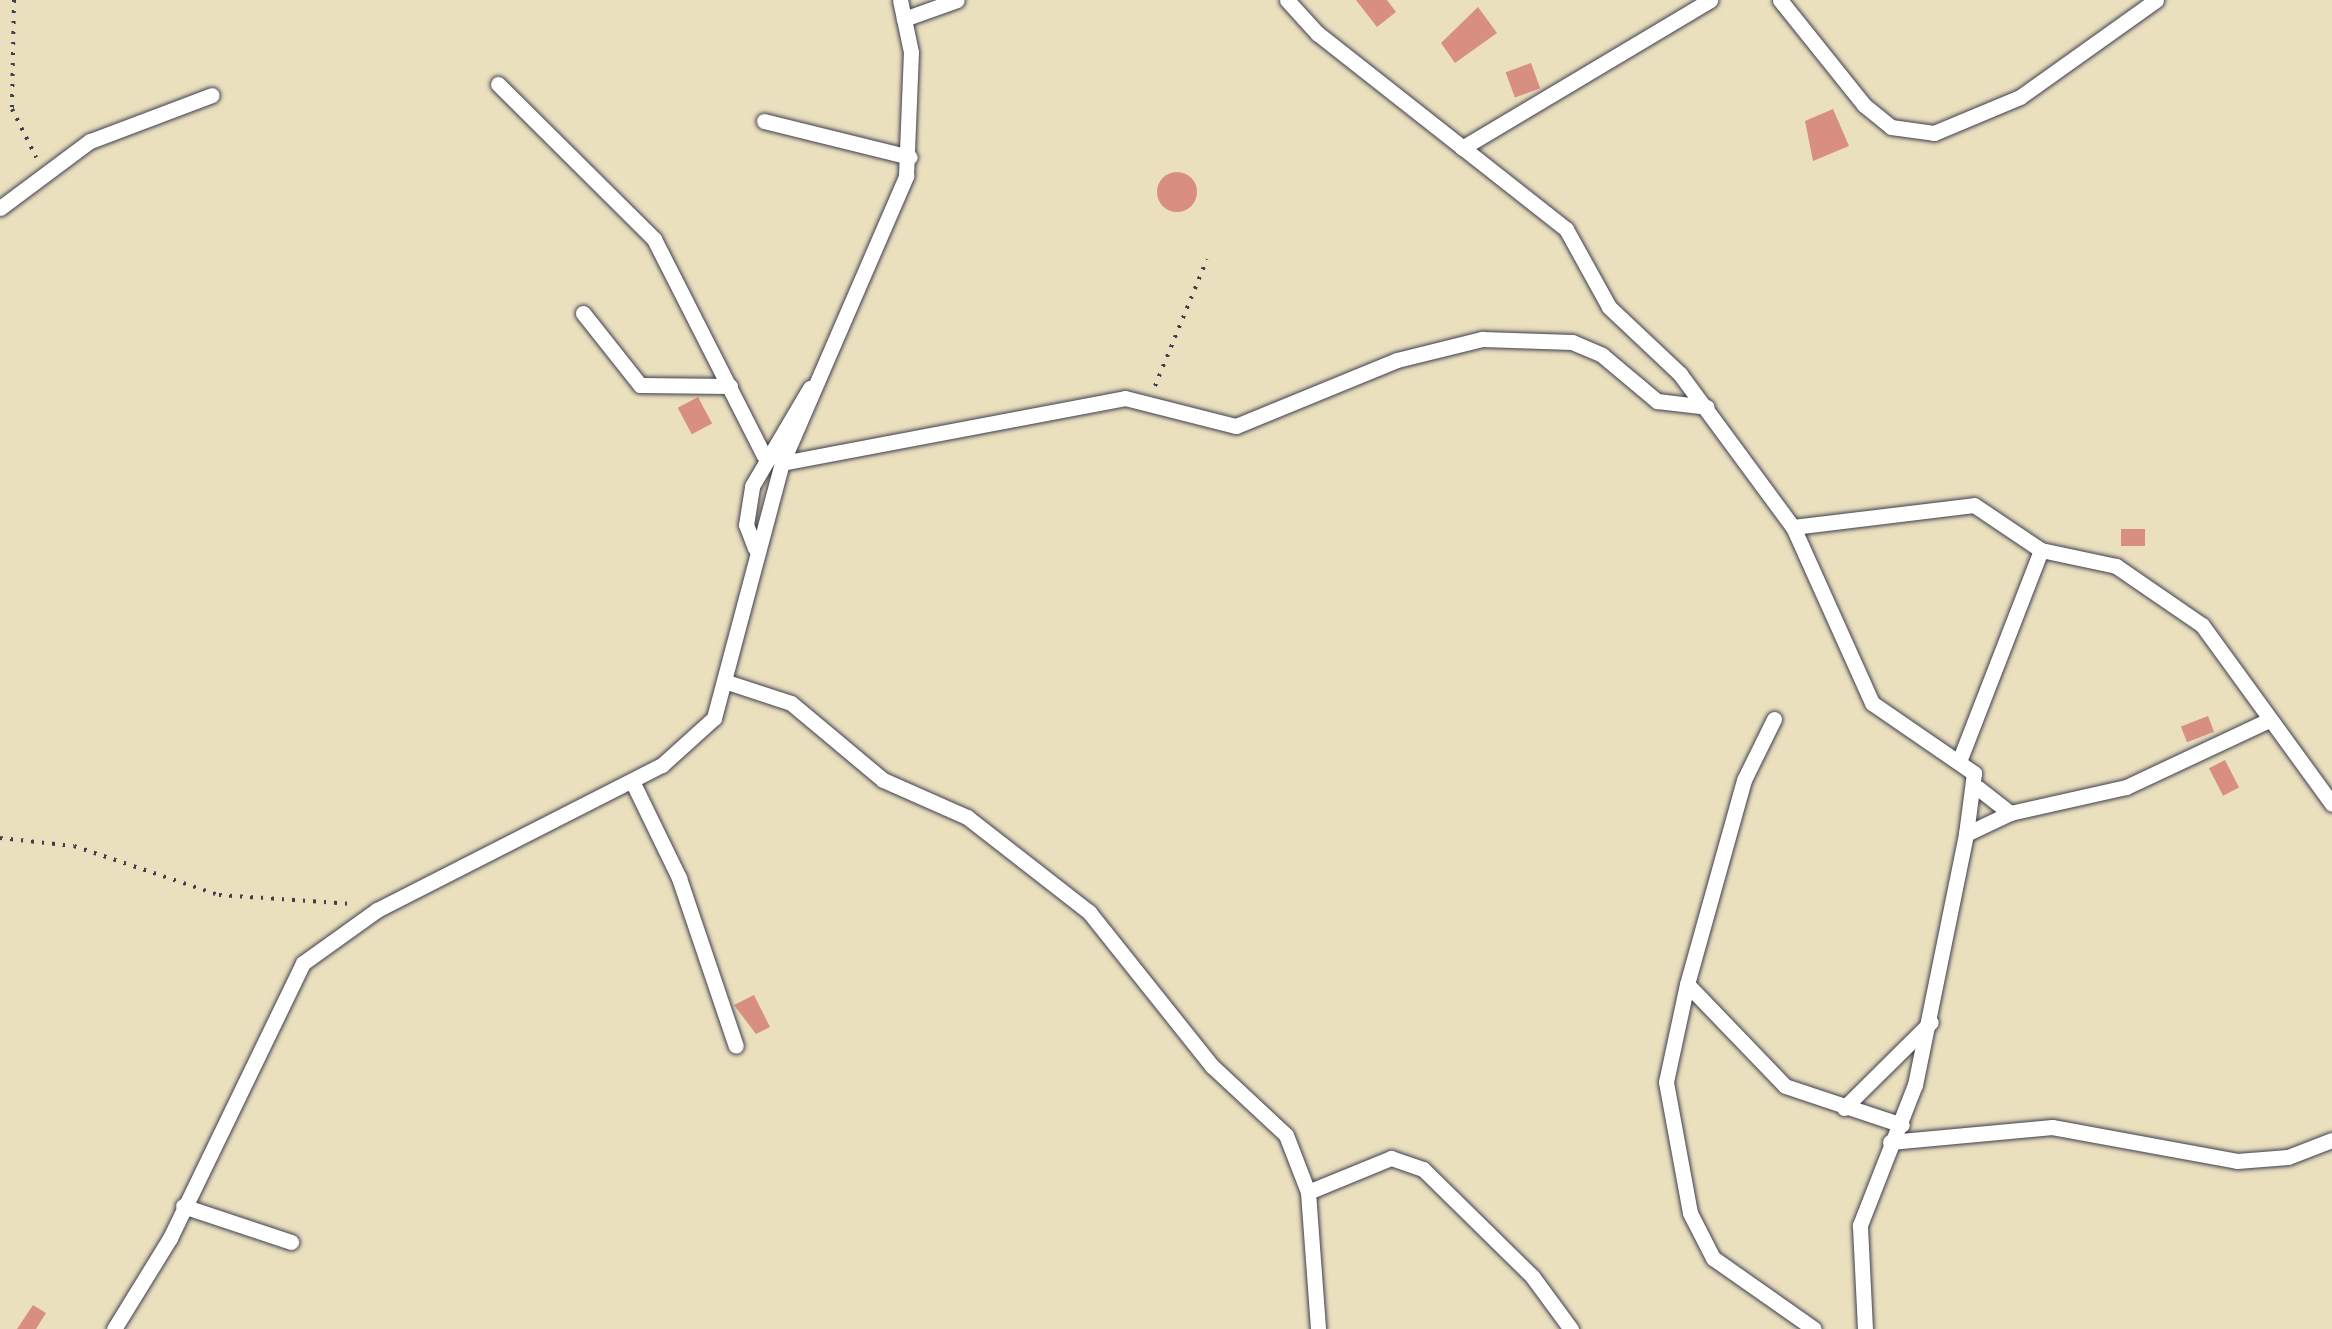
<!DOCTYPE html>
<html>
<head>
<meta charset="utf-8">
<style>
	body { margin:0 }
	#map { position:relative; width:2332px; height:1329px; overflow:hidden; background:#eae0be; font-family:"Patrick Hand",sans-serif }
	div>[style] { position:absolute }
	.building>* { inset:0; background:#d98e82; transform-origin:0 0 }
	.round { border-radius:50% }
	.path>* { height:4px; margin-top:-2px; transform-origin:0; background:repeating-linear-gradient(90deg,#403e4f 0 2.5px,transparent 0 10.5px) }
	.roads { filter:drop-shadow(0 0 2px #403e4f) drop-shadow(0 0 2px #403e4f) }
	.street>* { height:15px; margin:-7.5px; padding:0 7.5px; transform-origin:7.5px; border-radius:7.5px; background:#fff }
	span { translate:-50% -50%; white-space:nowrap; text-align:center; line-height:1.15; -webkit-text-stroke:8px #fdfcf7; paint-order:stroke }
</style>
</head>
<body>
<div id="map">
	<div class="building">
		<div style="clip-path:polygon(1356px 0,1387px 0,1396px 12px,1377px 27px)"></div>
		<div style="clip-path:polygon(1478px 7px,1497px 33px,1455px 63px,1441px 43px)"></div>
		<div style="left:1531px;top:63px;width:27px;height:27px;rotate:70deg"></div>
		<div style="clip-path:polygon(1833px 109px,1849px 146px,1813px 161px,1805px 121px)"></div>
		<div class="round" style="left:1157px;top:172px;width:40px;height:40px"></div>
		<div style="left:698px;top:397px;width:30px;height:23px;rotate:62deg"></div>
		<div style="left:2145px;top:529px;width:17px;height:24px;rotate:90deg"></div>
		<div style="left:2208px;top:716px;width:17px;height:29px;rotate:69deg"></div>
		<div style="left:2225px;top:760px;width:31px;height:18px;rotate:63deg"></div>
		<div style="clip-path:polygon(754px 995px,770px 1027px,756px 1034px,734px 1005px)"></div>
		<div style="clip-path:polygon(33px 1305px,46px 1313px,36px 1329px,17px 1329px)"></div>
	</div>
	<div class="path">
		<div style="left:14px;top:0;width:109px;rotate:91.1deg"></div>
		<div style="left:12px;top:109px;width:54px;rotate:63.4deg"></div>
		<div style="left:1155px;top:386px;width:137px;rotate:-67.7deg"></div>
		<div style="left:0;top:838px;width:74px;rotate:6.2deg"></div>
		<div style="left:74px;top:846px;width:153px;rotate:18.7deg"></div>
		<div style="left:219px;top:895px;width:134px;rotate:3.8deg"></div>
	</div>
	<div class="roads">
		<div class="street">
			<div style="left:1287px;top:0;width:45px;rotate:47.7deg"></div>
			<div style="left:1317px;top:33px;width:317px;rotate:38.2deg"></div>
			<div style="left:1566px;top:229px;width:89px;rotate:61.1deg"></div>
			<div style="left:1609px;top:307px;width:98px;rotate:43.3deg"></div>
			<div style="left:1680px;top:374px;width:190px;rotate:53.6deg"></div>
			<div style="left:1793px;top:527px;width:193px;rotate:65.8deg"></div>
			<div style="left:1872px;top:703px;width:124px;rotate:34.5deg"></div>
			<div style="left:1974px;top:773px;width:62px;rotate:97.5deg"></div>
			<div style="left:1780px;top:0;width:134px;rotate:51.3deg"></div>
			<div style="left:1864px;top:105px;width:35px;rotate:39deg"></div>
			<div style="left:1891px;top:127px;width:43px;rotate:7.9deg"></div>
			<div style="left:1934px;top:133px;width:93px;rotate:-22.7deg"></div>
			<div style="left:2020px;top:97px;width:167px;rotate:-35.5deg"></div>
			<div style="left:904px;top:19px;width:56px;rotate:-19.7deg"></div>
			<div style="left:498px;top:84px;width:220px;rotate:44.8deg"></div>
			<div style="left:654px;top:239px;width:243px;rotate:63.1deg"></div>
			<div style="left:764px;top:121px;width:150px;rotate:13.9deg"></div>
			<div style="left:1462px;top:148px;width:289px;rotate:-30.8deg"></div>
			<div style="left:0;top:208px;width:112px;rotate:-36.7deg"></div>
			<div style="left:90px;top:141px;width:130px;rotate:-20.7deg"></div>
			<div style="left:583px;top:313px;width:92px;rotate:51.6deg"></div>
			<div style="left:640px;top:385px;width:90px;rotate:0.6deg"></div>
			<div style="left:782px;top:463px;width:349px;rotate:-10.7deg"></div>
			<div style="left:1125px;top:398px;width:114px;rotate:14.2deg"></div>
			<div style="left:1236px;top:426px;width:174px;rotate:-22.3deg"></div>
			<div style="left:1397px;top:360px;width:88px;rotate:-13.9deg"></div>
			<div style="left:1482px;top:339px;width:90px;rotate:1.9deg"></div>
			<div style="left:1572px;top:342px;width:33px;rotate:23deg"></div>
			<div style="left:1602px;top:355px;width:72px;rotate:39.9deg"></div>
			<div style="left:1657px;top:401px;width:50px;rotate:6.8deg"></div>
			<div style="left:1793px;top:527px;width:182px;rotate:-6.9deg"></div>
			<div style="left:1974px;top:505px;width:81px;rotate:33.9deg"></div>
			<div style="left:2041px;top:550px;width:77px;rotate:12deg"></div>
			<div style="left:2116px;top:566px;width:104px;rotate:34.5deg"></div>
			<div style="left:2202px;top:625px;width:221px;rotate:54deg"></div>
			<div style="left:755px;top:548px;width:25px;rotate:-111deg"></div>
			<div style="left:746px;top:525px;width:39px;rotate:-81deg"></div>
			<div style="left:752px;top:486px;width:114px;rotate:-59.4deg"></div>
			<div style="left:727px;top:682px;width:67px;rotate:18.2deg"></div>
			<div style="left:791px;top:703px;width:120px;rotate:39.9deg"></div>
			<div style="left:883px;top:780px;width:92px;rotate:23.8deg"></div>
			<div style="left:967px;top:817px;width:155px;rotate:37.9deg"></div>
			<div style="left:1089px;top:912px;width:197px;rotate:51.4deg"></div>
			<div style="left:1212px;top:1066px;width:101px;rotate:43deg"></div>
			<div style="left:1286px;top:1135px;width:61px;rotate:68.9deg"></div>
			<div style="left:1308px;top:1192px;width:137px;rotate:85.8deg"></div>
			<div style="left:1774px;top:719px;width:68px;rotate:116.2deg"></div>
			<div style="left:1744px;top:780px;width:212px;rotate:105.6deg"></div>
			<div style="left:1687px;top:984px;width:141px;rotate:46.1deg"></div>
			<div style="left:1785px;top:1086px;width:123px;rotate:18.4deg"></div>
			<div style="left:1960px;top:759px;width:224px;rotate:-68.8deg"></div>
			<div style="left:632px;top:781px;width:108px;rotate:64.1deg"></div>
			<div style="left:679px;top:878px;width:177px;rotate:71.3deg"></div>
			<div style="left:1978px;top:788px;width:41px;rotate:38deg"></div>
			<div style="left:1687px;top:984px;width:100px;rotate:102.1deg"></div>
			<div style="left:1666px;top:1082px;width:133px;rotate:79.6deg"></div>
			<div style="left:1690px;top:1213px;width:51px;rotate:62.9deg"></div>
			<div style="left:1713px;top:1258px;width:123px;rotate:35.1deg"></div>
			<div style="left:1844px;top:1108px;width:122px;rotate:-44.7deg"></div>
			<div style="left:1890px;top:1142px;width:163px;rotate:-5.3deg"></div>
			<div style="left:2052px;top:1127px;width:188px;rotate:10.4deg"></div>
			<div style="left:2237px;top:1161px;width:51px;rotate:-4.5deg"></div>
			<div style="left:2288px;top:1157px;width:47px;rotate:-21.1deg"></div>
			<div style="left:1308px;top:1192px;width:90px;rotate:-22.3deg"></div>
			<div style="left:1391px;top:1158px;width:34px;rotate:19deg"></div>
			<div style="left:1423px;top:1169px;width:153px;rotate:44.5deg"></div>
			<div style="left:1532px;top:1276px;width:66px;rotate:53.7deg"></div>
			<div style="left:183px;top:1206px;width:114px;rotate:18.4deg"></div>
			<div style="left:114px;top:1329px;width:107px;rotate:-58.4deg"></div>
			<div style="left:170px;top:1238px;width:305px;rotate:-64.2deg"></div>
			<div style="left:303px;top:963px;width:91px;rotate:-35.6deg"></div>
			<div style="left:377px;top:910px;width:320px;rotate:-27deg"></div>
			<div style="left:662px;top:765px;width:70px;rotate:-42.1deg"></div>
			<div style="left:714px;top:718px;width:264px;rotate:-75.1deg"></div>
			<div style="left:782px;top:463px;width:313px;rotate:-66.6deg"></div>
			<div style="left:906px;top:176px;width:124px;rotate:-87.7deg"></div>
			<div style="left:911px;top:52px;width:53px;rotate:-101.9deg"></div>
			<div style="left:1865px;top:1329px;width:104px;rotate:-92.8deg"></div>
			<div style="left:1860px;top:1225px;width:150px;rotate:-68.6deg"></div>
			<div style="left:1915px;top:1085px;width:256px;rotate:-78.5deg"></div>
			<div style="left:1966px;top:834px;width:49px;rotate:-25.5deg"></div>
			<div style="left:2010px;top:813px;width:119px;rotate:-12.6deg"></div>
			<div style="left:2126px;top:787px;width:153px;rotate:-25.1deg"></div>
		</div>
	</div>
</div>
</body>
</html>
